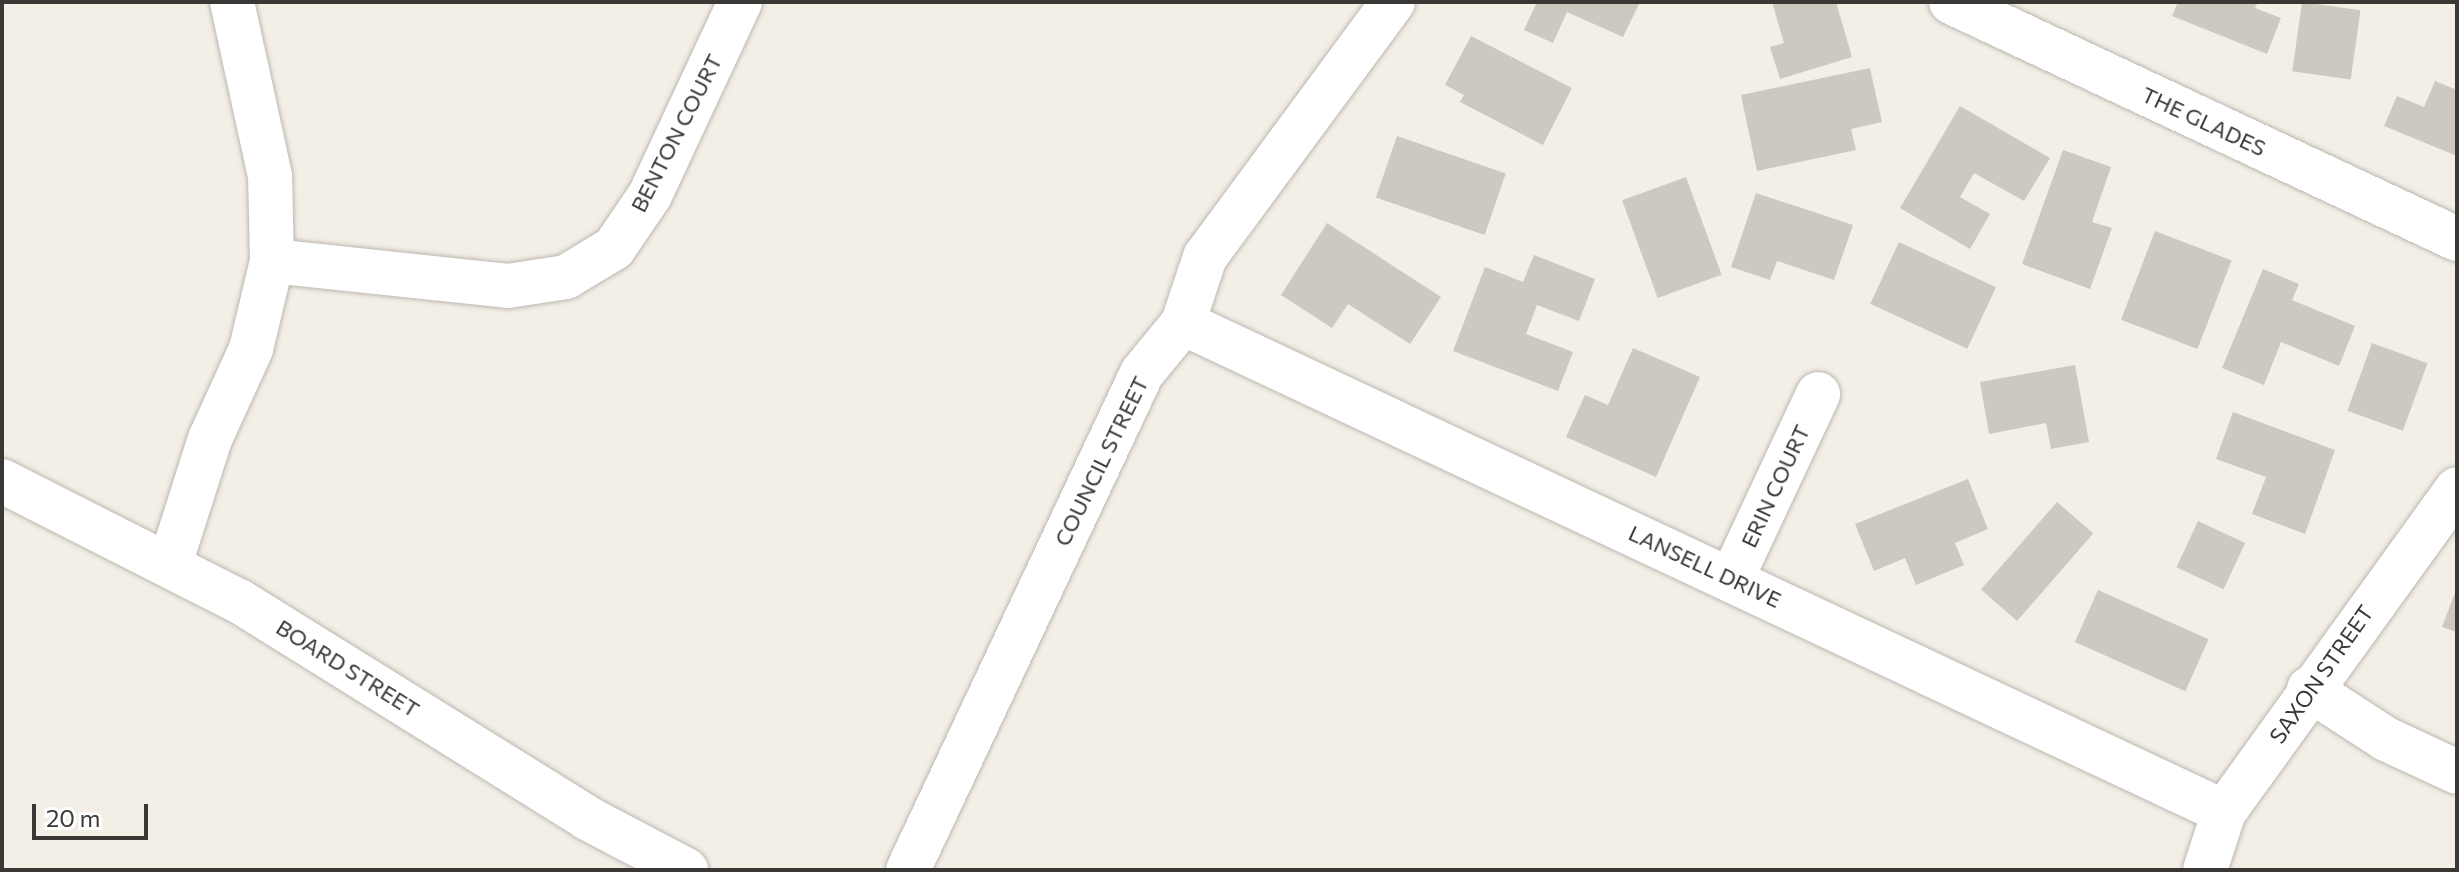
<!DOCTYPE html>
<html>
<head>
<meta charset="utf-8">
<style>
	body { margin:0 }
	#map { position:relative; width:2459px; height:872px; overflow:hidden; background:#f3efe7; font-family:Commissioner,sans-serif }
	div>[style] { position:absolute }
	.building>* { inset:0; background:#cdc8c0; transform-origin:0 0 }
	.roads { filter:drop-shadow(0 0 2px #bcb7b0) drop-shadow(0 0 2px #bcb7b0) }
	.minor>* { height:44px; margin:-22px; padding:0 22px; transform-origin:22px; border-radius:22px; background:#fff }
	span { translate:-50% -50%; white-space:nowrap; text-align:center; line-height:1.15; -webkit-text-stroke:8px #fff; paint-order:stroke }
	.street-label { font-size:22px; color:#3a3835 }
	.frame { position:absolute; inset:0; border:4px solid #3a3835; pointer-events:none }
	.scale { position:absolute; left:32px; top:804px; width:116px; height:36px; box-sizing:border-box; border:4px solid #3a3835; border-top:0; padding-left:10px; font-size:24px; line-height:28px; white-space:nowrap; color:#3a3835; -webkit-text-stroke:6px #fff; paint-order:stroke }
</style>
</head>
<body>
<div id="map">
	<div class="building">
		<div style="clip-path:polygon(1537px 2px,1640px 2px,1623px 37px,1567px 12px,1553px 43px,1524px 30px)"></div>
		<div style="clip-path:polygon(1772px 2px,1836px 2px,1852px 57px,1780px 79px,1770px 47px,1784px 43px)"></div>
		<div style="clip-path:polygon(2178px 2px,2258px 2px,2255px 8px,2281px 18px,2267px 54px,2172px 16px)"></div>
		<div style="left:2302px;top:2px;width:59px;height:70px;rotate:8deg"></div>
		<div style="clip-path:polygon(1471px 36px,1572px 88px,1543px 145px,1460px 102px,1464px 95px,1445px 85px)"></div>
		<div style="clip-path:polygon(1870px 68px,1882px 122px,1851px 129px,1856px 150px,1757px 171px,1741px 95px)"></div>
		<div style="clip-path:polygon(2435px 81px,2457px 90px,2457px 156px,2384px 126px,2397px 96px,2424px 107px)"></div>
		<div style="clip-path:polygon(1960px 106px,2050px 158px,2024px 201px,1974px 173px,1960px 197px,1990px 214px,1970px 249px,1900px 208px)"></div>
		<div style="left:1397px;top:136px;width:115px;height:65px;rotate:19deg"></div>
		<div style="clip-path:polygon(2063px 150px,2111px 167px,2092px 222px,2112px 228px,2090px 289px,2022px 264px)"></div>
		<div style="left:1686px;top:177px;width:104px;height:68px;rotate:70deg"></div>
		<div style="clip-path:polygon(1756px 193px,1853px 225px,1834px 280px,1777px 261px,1770px 280px,1731px 267px)"></div>
		<div style="clip-path:polygon(1327px 223px,1441px 297px,1410px 344px,1348px 304px,1332px 328px,1281px 295px)"></div>
		<div style="left:2155px;top:231px;width:82px;height:95px;rotate:21deg"></div>
		<div style="left:1899px;top:242px;width:107px;height:68px;rotate:25deg"></div>
		<div style="clip-path:polygon(1534px 255px,1595px 279px,1579px 321px,1537px 305px,1526px 334px,1573px 352px,1558px 391px,1453px 351px,1485px 267px,1523px 282px)"></div>
		<div style="clip-path:polygon(2263px 269px,2299px 284px,2292px 300px,2355px 326px,2339px 366px,2281px 342px,2264px 385px,2222px 368px)"></div>
		<div style="left:2372px;top:343px;width:59px;height:72px;rotate:20deg"></div>
		<div style="clip-path:polygon(1633px 348px,1700px 377px,1656px 477px,1566px 437px,1585px 395px,1608px 405px)"></div>
		<div style="clip-path:polygon(2075px 365px,2089px 442px,2051px 449px,2046px 423px,1989px 434px,1980px 382px)"></div>
		<div style="clip-path:polygon(2233px 412px,2335px 450px,2305px 534px,2252px 514px,2266px 477px,2216px 459px)"></div>
		<div style="clip-path:polygon(1968px 479px,1988px 529px,1955px 543px,1964px 565px,1916px 585px,1905px 558px,1874px 571px,1855px 524px)"></div>
		<div style="left:2057px;top:502px;width:48px;height:116px;rotate:41deg"></div>
		<div style="left:2198px;top:521px;width:52px;height:51px;rotate:25deg"></div>
		<div style="clip-path:polygon(2457px 587px,2457px 632px,2442px 627px)"></div>
		<div style="left:2098px;top:590px;width:121px;height:57px;rotate:24deg"></div>
	</div>
	<div class="roads">
		<div class="minor">
			<div style="left:1951px;top:2px;width:559px;rotate:25.1deg"></div>
			<div style="left:272px;top:261px;width:237px;rotate:6deg"></div>
			<div style="left:508px;top:286px;width:59px;rotate:-8.8deg"></div>
			<div style="left:566px;top:277px;width:56px;rotate:-31.1deg"></div>
			<div style="left:614px;top:248px;width:64px;rotate:-55.8deg"></div>
			<div style="left:650px;top:195px;width:213px;rotate:-65deg"></div>
			<div style="left:1183px;top:323px;width:1150px;rotate:25.16deg"></div>
			<div style="left:2px;top:481px;width:266px;rotate:26.9deg"></div>
			<div style="left:239px;top:601px;width:410px;rotate:31.9deg"></div>
			<div style="left:587px;top:818px;width:112px;rotate:27.7deg"></div>
			<div style="left:170px;top:564px;width:131px;rotate:-72.3deg"></div>
			<div style="left:210px;top:439px;width:99px;rotate:-65.5deg"></div>
			<div style="left:251px;top:349px;width:90px;rotate:-76.6deg"></div>
			<div style="left:272px;top:261px;width:85px;rotate:-91.3deg"></div>
			<div style="left:270px;top:176px;width:178px;rotate:-102.3deg"></div>
			<div style="left:1732px;top:578px;width:203px;rotate:-64.9deg"></div>
			<div style="left:2309px;top:689px;width:92px;rotate:33deg"></div>
			<div style="left:2386px;top:739px;width:78px;rotate:24.9deg"></div>
			<div style="left:908px;top:870px;width:549px;rotate:-64.79deg"></div>
			<div style="left:1142px;top:373px;width:65px;rotate:-50.6deg"></div>
			<div style="left:1183px;top:323px;width:70px;rotate:-71.6deg"></div>
			<div style="left:1205px;top:257px;width:317px;rotate:-53.6deg"></div>
			<div style="left:2205px;top:870px;width:61px;rotate:-71.9deg"></div>
			<div style="left:2224px;top:812px;width:398px;rotate:-54.2deg"></div>
		</div>
	</div>
	<div class="street-label">
		<span style="left:2204px;top:121px;rotate:25deg">THE GLADES</span>
		<span style="left:676px;top:133px;rotate:-63deg">BENTON COURT</span>
		<span style="left:1101px;top:461px;rotate:-64deg">COUNCIL STREET</span>
		<span style="left:1775px;top:486px;rotate:-65deg">ERIN COURT</span>
		<span style="left:1705px;top:566px;rotate:25deg">LANSELL DRIVE</span>
		<span style="left:348px;top:668px;rotate:32deg">BOARD STREET</span>
		<span style="left:2321px;top:674px;rotate:-55deg">SAXON STREET</span>
	</div>
	<div class="frame"></div>
	<div class="scale">20 m</div>
</div>
</body>
</html>
